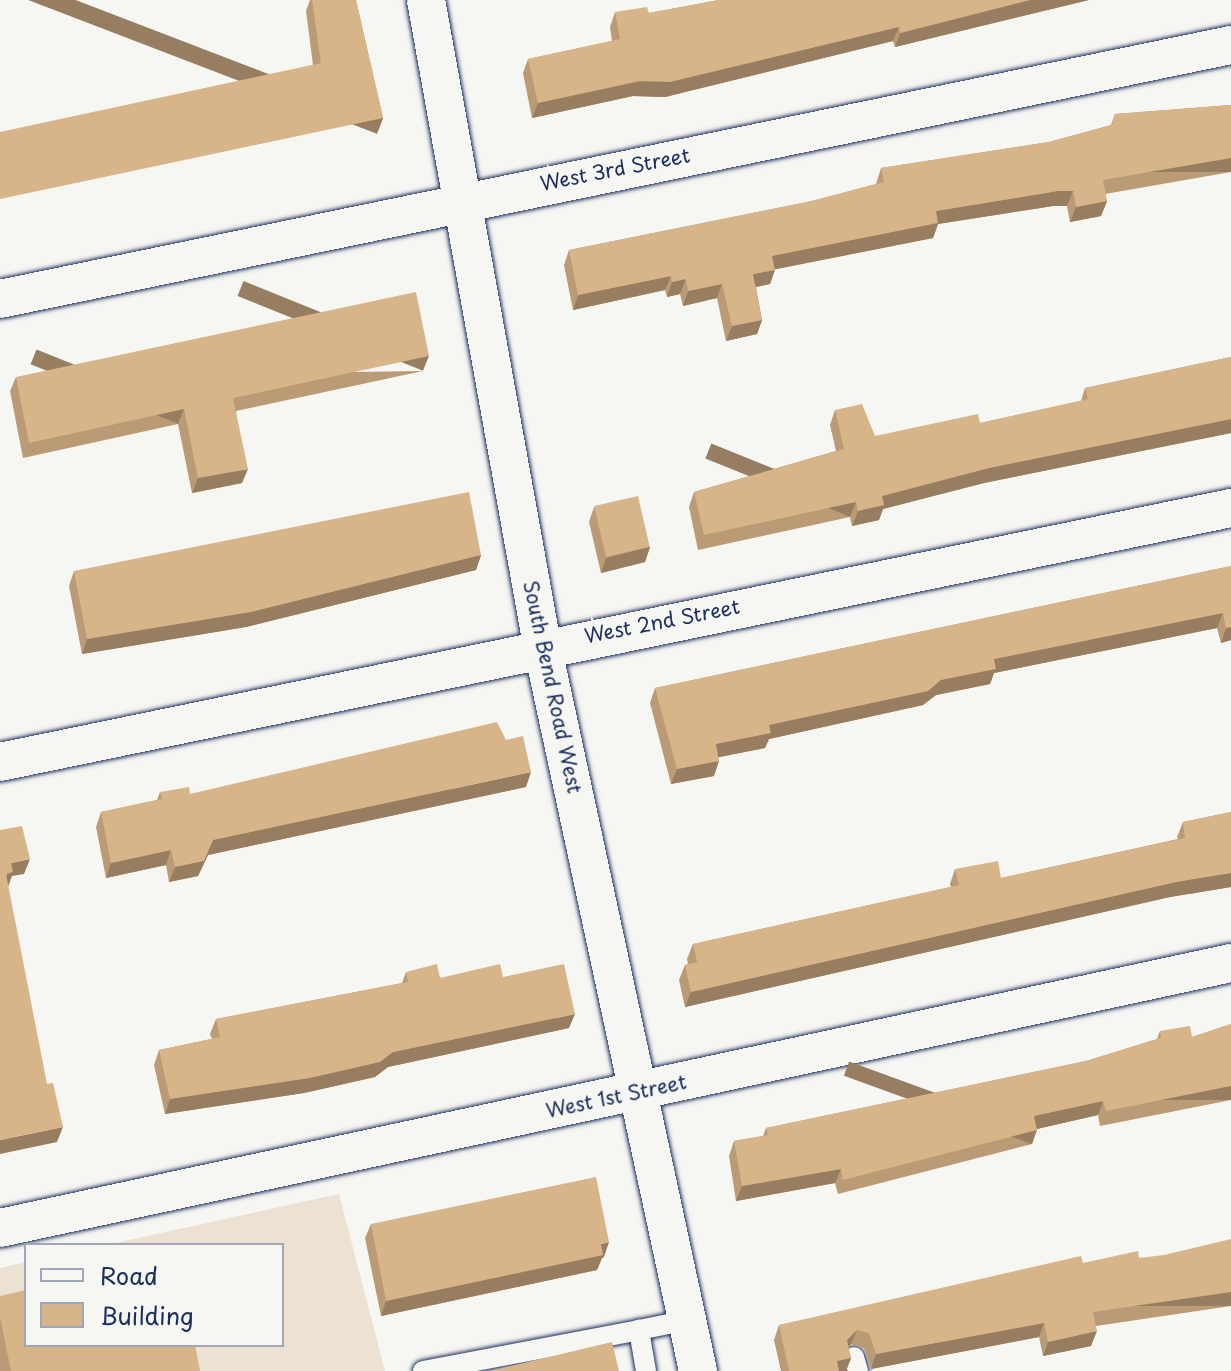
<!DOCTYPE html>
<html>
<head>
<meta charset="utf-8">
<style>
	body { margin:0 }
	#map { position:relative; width:1231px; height:1371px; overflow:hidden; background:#f6f6f2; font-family:"Playpen Sans",sans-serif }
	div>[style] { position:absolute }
	.built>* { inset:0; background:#ede2d2 }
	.roads { filter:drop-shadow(0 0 2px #1b2f5e) drop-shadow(0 0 2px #1b2f5e) }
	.service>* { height:20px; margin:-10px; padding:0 10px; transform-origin:10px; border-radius:10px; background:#f6f6f2 }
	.minor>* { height:38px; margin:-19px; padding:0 19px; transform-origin:19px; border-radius:19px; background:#f6f6f2 }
	.wall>* { inset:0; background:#ba9b76 }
	.shaded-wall>* { inset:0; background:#977e60; transform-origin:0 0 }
	.building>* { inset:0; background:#d8b489; transform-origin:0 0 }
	span { translate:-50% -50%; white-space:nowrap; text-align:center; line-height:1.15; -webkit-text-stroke:8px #f6f6f2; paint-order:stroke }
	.street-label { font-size:20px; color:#1b2f5e }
	.legend { position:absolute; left:24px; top:1243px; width:260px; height:104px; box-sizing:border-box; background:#f6f6f2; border:2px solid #9ea6b7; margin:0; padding:10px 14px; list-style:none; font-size:24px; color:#1b2f5e }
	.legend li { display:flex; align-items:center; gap:16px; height:40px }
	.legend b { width:40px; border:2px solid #9ea6b7 }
</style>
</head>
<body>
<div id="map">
	<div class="built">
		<div style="clip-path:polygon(339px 1194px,385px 1371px,0 1371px,0 1268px,26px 1262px,26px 1345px,282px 1345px,282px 1245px,106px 1245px)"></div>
	</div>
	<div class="roads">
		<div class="service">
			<div style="left:854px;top:1357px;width:15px;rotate:74deg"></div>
			<div style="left:423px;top:1371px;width:220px;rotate:-10.7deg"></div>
			<div style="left:646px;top:1371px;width:42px;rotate:-99.7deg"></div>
			<div style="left:639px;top:1330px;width:50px;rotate:-11.5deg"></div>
		</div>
		<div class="minor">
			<div style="left:426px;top:0;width:655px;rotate:79.8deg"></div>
			<div style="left:542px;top:645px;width:743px;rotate:77.87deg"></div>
			<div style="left:0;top:299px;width:1257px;rotate:-11.66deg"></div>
			<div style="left:0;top:762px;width:1257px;rotate:-11.66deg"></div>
			<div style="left:0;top:1228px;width:1259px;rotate:-12.15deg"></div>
		</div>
	</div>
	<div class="wall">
		<div style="clip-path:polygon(310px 0,356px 0,383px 118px,377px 134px,313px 65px,306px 11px)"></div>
		<div style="clip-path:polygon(719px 0,1089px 0,895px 47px,893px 41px,665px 97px,633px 96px,532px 118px,523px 73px,528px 59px,612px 41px,610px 27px,615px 12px,649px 13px)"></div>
		<div style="clip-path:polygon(1231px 105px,1231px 172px,1105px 194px,1107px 201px,1101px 216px,1070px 222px,1067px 206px,1053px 206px,938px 224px,933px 238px,775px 269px,770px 284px,756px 287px,762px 320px,757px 334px,726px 341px,717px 298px,683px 306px,680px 294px,667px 297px,665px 290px,573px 310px,564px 265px,569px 250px,812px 201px,876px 184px,881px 168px,1049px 142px,1111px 125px,1115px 114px)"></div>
		<div style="clip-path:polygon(1231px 357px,1231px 433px,984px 483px,883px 509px,879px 520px,852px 526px,850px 517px,698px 550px,689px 507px,694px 492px,836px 451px,830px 425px,835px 410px,875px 436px,980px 423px,1081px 401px,1085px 388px)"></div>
		<div style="clip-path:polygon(423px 371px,236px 411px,242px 483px,192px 493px,178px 424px,23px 458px,10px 391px,16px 377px)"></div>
		<div style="clip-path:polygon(594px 507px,650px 547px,645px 562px,601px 573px,589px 522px)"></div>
		<div style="clip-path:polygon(481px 555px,476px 570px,246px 627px,82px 654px,69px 586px,74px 571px)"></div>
		<div style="clip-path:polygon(1231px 566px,1231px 640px,1221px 643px,1217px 628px,994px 673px,990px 684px,936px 695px,923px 705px,769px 739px,765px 748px,718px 757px,714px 776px,671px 784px,650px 703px,655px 688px)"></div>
		<div style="clip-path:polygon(526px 787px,208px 855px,198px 876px,169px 882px,166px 865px,106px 878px,96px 827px,101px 812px,157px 800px,160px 792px,190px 794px)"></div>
		<div style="clip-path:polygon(1231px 812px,1231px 887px,1170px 897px,685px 1007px,679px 980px,685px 965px,688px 964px,687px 959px,693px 944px,951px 887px,950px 884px,955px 869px,1001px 878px,1178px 839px,1177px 837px,1183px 822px)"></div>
		<div style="clip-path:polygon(406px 972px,440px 978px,503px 977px,569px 1028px,388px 1067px,375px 1077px,304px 1093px,165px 1114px,154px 1065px,159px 1050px,212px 1039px,210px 1034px,216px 1019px,402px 983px)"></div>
		<div style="clip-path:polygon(1231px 1024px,1231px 1100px,1100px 1126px,1098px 1115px,1037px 1129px,1032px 1144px,838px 1194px,835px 1183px,736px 1201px,729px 1156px,734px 1141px,763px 1136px,766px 1128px,1086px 1061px,1157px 1039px,1160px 1031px,1192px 1037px)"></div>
		<div style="clip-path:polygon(371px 1224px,604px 1257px,602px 1258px,597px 1270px,381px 1316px,365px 1238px)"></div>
		<div style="clip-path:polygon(1139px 1258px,1231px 1306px,1096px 1326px,1091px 1346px,1043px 1356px,1039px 1337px,871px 1369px,864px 1348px,851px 1344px,848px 1347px,851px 1358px,846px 1371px,781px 1371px,774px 1340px,779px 1325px,1083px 1263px)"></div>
		<div style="clip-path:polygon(0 1296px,26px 1345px,200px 1371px,0 1371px)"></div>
	</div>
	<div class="shaded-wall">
		<div style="clip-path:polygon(1030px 0,1089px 0,895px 47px,900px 33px)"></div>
		<div style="clip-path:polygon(899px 27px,893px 41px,665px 97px,633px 96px,532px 118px,538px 103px)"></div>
		<div style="left:383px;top:118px;width:17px;height:391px;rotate:111deg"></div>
		<div style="left:1231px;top:158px;width:14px;height:130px;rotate:90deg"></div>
		<div style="clip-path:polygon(1058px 191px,1073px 191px,1067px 206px,1053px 206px,938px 224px,933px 238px,767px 271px,772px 256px,936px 211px)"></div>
		<div style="clip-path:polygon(1107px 201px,1101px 216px,1070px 222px,1076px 207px)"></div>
		<div style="clip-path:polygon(775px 270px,770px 284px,747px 289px,753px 274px)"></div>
		<div style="clip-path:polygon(671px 276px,665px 290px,573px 310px,578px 295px)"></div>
		<div style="clip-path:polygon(686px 279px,680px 294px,667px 297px,672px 282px)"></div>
		<div style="clip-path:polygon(722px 284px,717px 298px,683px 306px,688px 291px)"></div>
		<div style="clip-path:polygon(762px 320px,757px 334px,726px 341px,732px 326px)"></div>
		<div style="left:429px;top:356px;width:16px;height:200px;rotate:112deg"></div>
		<div style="left:184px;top:409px;width:16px;height:159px;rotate:112deg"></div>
		<div style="clip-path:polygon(1231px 419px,1231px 433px,984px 483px,883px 509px,879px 520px,852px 526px,858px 511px,882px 496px,989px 468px)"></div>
		<div style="clip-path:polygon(248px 469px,242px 483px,192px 493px,198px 478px)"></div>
		<div style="left:856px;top:502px;width:16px;height:156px;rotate:112deg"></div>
		<div style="clip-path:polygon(650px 547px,645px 562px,601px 573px,606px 558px)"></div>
		<div style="clip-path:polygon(481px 555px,476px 570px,246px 627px,82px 654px,87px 639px)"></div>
		<div style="clip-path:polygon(1223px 613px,1217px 628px,994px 673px,990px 684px,936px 695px,923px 705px,769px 739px,765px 748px,710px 759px,716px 744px,769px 725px,941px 680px,994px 659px)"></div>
		<div style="clip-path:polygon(1231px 627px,1231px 640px,1221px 643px,1226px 628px)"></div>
		<div style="clip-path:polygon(719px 761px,714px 776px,671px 784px,677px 769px)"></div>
		<div style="clip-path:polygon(531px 772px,526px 787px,208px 855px,198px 876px,169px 882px,175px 867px,213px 840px)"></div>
		<div style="clip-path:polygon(171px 850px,166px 865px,106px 878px,111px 863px)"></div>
		<div style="clip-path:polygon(30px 859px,24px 874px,12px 876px,8px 887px,1px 889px,11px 863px)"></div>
		<div style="clip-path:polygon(1231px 873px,1231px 887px,1170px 897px,685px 1007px,691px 992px,1176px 882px)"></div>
		<div style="clip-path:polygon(575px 1014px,569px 1028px,388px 1067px,375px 1077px,304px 1093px,165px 1114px,170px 1099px)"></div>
		<div style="left:1231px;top:1086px;width:14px;height:127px;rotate:90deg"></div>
		<div style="clip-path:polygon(1103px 1101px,1098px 1115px,1028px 1131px,1034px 1116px)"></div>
		<div style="clip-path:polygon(63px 1127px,57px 1142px,0 1154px,0 1140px)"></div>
		<div style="left:1037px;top:1130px;width:15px;height:200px;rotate:110deg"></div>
		<div style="clip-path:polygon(841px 1169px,835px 1183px,736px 1201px,742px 1186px)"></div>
		<div style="clip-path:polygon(609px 1242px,604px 1257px,602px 1258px,597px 1270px,381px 1316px,386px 1301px)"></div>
		<div style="left:1231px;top:1292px;width:14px;height:139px;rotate:90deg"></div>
		<div style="clip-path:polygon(1044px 1323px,1039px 1337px,871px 1369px,876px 1354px)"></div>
		<div style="clip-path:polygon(857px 1330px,851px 1344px,841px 1355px,847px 1340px)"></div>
		<div style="clip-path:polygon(1097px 1331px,1091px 1346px,1043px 1356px,1048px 1342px)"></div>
		<div style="clip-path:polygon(851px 1358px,846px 1371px,833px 1371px,837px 1361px)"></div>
	</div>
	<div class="building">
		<div style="clip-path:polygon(312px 0,356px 0,383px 118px,0 199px,0 132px,321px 63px)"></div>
		<div style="clip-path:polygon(719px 0,1030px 0,900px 33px,899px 27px,670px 82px,638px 81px,538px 103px,528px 59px,620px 39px,615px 12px,647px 7px,649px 13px)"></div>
		<div style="clip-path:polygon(1231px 105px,1231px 158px,1103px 180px,1107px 201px,1076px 207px,1073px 191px,1058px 191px,936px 211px,938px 223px,772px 256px,775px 270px,753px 274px,762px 320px,732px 326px,722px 284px,688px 291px,686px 279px,672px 282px,671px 276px,578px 295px,569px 250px,812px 201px,884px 182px,881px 168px,1049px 142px,1112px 125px,1115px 114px)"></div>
		<div style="clip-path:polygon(416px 292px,429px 356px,233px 398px,248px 469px,198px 478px,184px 409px,29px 443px,16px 377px)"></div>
		<div style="clip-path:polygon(1231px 357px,1231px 419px,989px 468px,882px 496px,884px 505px,858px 511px,856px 502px,704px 535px,694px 492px,844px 449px,835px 410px,862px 404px,875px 436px,978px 414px,980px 423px,1088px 399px,1085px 388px)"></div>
		<div style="clip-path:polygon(469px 492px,481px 555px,251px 612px,87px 639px,74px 571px)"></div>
		<div style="left:638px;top:496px;width:52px;height:45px;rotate:77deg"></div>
		<div style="clip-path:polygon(1231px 566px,1231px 627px,1226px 628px,1223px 613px,994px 659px,996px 669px,941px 680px,928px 691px,769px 725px,771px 733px,716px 744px,719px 761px,677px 769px,655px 688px)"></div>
		<div style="clip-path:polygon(497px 722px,506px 740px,523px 736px,531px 772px,213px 840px,204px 861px,175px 867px,171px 850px,111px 863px,101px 812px,162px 799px,160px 792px,189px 787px,190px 794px)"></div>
		<div style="clip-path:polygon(1231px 812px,1231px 873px,1176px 882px,691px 992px,685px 965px,697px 962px,693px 944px,959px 885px,955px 869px,998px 861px,1001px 878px,1185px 838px,1183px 822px)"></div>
		<div style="clip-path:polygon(22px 826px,30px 859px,11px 863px,13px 872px,6px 874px,47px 1084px,53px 1083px,63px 1127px,0 1140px,0 830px)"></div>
		<div style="clip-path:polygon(437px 964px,440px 978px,500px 964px,503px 977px,564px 964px,575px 1014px,393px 1052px,380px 1062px,310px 1078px,170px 1099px,159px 1050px,220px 1037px,216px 1019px,408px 982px,406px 972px)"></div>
		<div style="clip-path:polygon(1231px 1024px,1231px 1086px,1106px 1111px,1103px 1101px,1034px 1116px,1037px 1130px,843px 1180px,841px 1169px,742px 1186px,734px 1141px,768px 1135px,766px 1128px,1086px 1061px,1161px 1038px,1160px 1031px,1190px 1026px,1192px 1037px)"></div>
		<div style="clip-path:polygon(596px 1177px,609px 1242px,601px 1244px,603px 1255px,386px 1301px,371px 1224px)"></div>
		<div style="clip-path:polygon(1231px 1239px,1231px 1292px,1093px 1312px,1097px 1331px,1048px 1342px,1044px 1323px,876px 1354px,869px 1333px,857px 1330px,847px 1340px,851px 1358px,837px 1361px,839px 1371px,789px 1371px,779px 1325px,1081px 1256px,1083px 1263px,1138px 1251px,1139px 1258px,1164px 1255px)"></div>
		<div style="clip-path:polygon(26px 1290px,26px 1345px,195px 1345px,200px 1371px,11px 1371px,0 1317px,0 1296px)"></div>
		<div style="clip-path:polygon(612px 1342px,619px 1371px,490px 1371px)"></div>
	</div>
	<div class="street-label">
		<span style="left:615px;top:169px;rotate:-11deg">West 3rd Street</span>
		<span style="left:662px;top:621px;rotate:-11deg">West 2nd Street</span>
		<span style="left:553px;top:687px;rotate:78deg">South Bend Road West</span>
		<span style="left:616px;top:1096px;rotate:-12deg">West 1st Street</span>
	</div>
	<ul class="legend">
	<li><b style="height:10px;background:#f6f6f2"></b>Road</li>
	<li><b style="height:22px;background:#d8b489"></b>Building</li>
	</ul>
</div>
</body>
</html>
